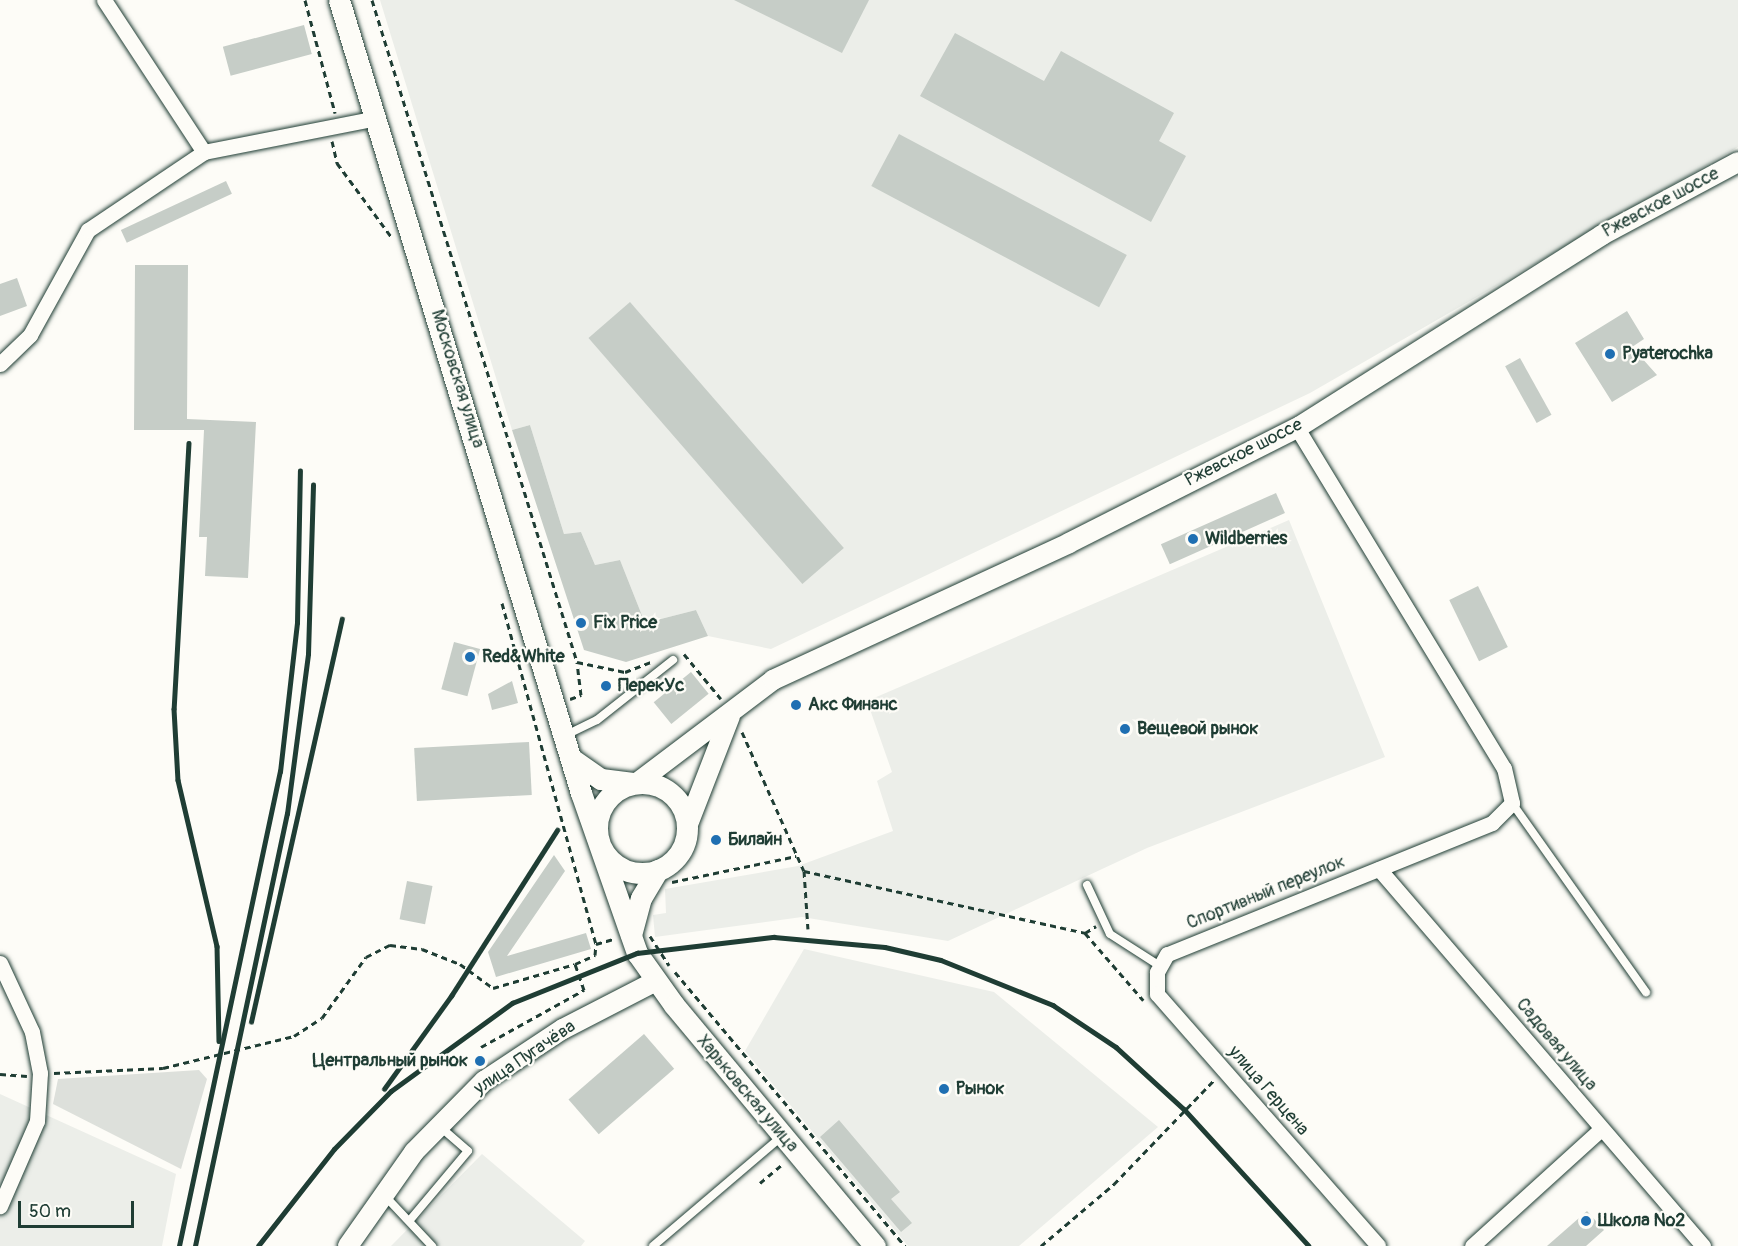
<!DOCTYPE html>
<html>
<head>
<meta charset="utf-8">
<style>
	body { margin:0 }
	#map { position:relative; width:1738px; height:1246px; overflow:hidden; background:#fdfcf7; font-family:Pangolin,sans-serif }
	div>[style] { position:absolute }
	.built>* { inset:0; background:#eceee9 }
	.green>* { inset:0; background:#dde0db }
	.building>* { inset:0; background:#c6cdc7; transform-origin:0 0 }
	.path>* { height:3px; margin-top:-1.5px; transform-origin:0; background:repeating-linear-gradient(90deg,#1f3d34 0 6px,transparent 0 10.5px) }
	.roads { filter:drop-shadow(0 0 2px #1f3d34) drop-shadow(0 0 2px #1f3d34) }
	.service>* { height:8px; margin:-4px; padding:0 4px; transform-origin:4px; border-radius:4px; background:#fdfcf7 }
	.minor>* { height:15px; margin:-7.5px; padding:0 7.5px; transform-origin:7.5px; border-radius:7.5px; background:#fdfcf7 }
	.tertiary>* { height:20px; margin:-10px; padding:0 10px; transform-origin:10px; border-radius:10px; background:#fdfcf7 }
	.secondary>* { height:21px; margin:-10.5px; padding:0 10.5px; transform-origin:10.5px; border-radius:10.5px; background:#fdfcf7 }
	.secondary>.ring { margin:-10.5px; padding:0; box-sizing:content-box; background:none; border:21px solid #fdfcf7; border-radius:50% }
	.rail>* { height:4.5px; margin:-2.25px; padding:0 2.25px; transform-origin:2.25px; border-radius:2.25px; background:#1f3d34 }
	.dots>* { width:16px; height:16px; translate:-50% -50%; box-sizing:border-box; border:3px solid #fdfcf7; border-radius:50% }
	span { translate:-50% -50%; white-space:nowrap; text-align:center; line-height:1.15; -webkit-text-stroke:4.5px #fdfcf7; paint-order:stroke }
	.street-label { font-size:18px; color:#1f3d34 }
	.poi-label { font-size:18px; color:#1f3d34; font-weight:700 }
	.left { translate:0 -50%; text-align:left }
	.right { translate:-100% -50%; text-align:right }
	.scale { position:absolute; left:18px; top:1201px; width:116px; height:27px; box-sizing:border-box; border:3px solid #1f3d34; border-top:0; padding-left:8px; font-size:18px; line-height:21px; white-space:nowrap; color:#1f3d34; -webkit-text-stroke:4px #fdfcf7; paint-order:stroke }
</style>
</head>
<body>
<div id="map">
	<div class="built">
		<div style="clip-path:polygon(380px 0,1738px 0,1738px 147px,1310px 393px,771px 649px,708px 636px,696px 610px,645px 623px,620px 560px,595px 565px,581px 532px,564px 534px,530px 425px,512px 430px)"></div>
		<div style="clip-path:polygon(1289px 520px,1385px 757px,1147px 848px,948px 941px,802px 917px,655px 937px,653px 915px,666px 913px,665px 889px,798px 866px,893px 831px,877px 781px,892px 772px,867px 701px)"></div>
		<div style="clip-path:polygon(804px 949px,994px 992px,1158px 1127px,1019px 1246px,908px 1246px,745px 1051px)"></div>
		<div style="clip-path:polygon(0 1094px,176px 1174px,162px 1246px,0 1246px)"></div>
		<div style="clip-path:polygon(482px 1154px,585px 1241px,581px 1246px,391px 1246px)"></div>
	</div>
	<div class="green">
		<div style="clip-path:polygon(199px 1070px,207px 1079px,181px 1169px,53px 1104px,58px 1079px)"></div>
	</div>
	<div class="building">
		<div style="clip-path:polygon(734px 0,869px 0,842px 53px)"></div>
		<div style="left:304px;top:25px;width:30px;height:84px;rotate:75deg"></div>
		<div style="clip-path:polygon(955px 33px,1044px 81px,1061px 51px,1174px 113px,1159px 141px,1186px 156px,1151px 222px,920px 96px)"></div>
		<div style="left:899px;top:134px;width:258px;height:59px;rotate:28deg"></div>
		<div style="left:226px;top:181px;width:14px;height:116px;rotate:65deg"></div>
		<div style="clip-path:polygon(135px 265px,188px 265px,187px 419px,256px 422px,248px 578px,205px 576px,207px 537px,199px 537px,204px 430px,134px 430px)"></div>
		<div style="clip-path:polygon(17px 278px,27px 306px,0 316px,0 284px)"></div>
		<div style="left:630px;top:302px;width:326px;height:55px;rotate:49deg"></div>
		<div style="clip-path:polygon(1627px 311px,1644px 339px,1632px 347px,1657px 375px,1612px 402px,1575px 343px)"></div>
		<div style="left:1520px;top:358px;width:65px;height:17px;rotate:61deg"></div>
		<div style="clip-path:polygon(530px 425px,564px 534px,581px 532px,595px 565px,620px 560px,645px 623px,696px 610px,708px 636px,626px 662px,584px 650px,512px 430px)"></div>
		<div style="left:1276px;top:493px;width:22px;height:126px;rotate:66deg"></div>
		<div style="left:1478px;top:586px;width:68px;height:32px;rotate:64deg"></div>
		<div style="left:454px;top:642px;width:27px;height:49px;rotate:15deg"></div>
		<div style="left:691px;top:672px;width:28px;height:48px;rotate:51deg"></div>
		<div style="clip-path:polygon(512px 681px,518px 703px,492px 710px,488px 694px)"></div>
		<div style="left:529px;top:742px;width:53px;height:115px;rotate:87deg"></div>
		<div style="clip-path:polygon(554px 855px,565px 871px,507px 956px,586px 933px,591px 949px,496px 977px,488px 952px)"></div>
		<div style="left:407px;top:881px;width:26px;height:39px;rotate:11deg"></div>
		<div style="left:644px;top:1034px;width:46px;height:100px;rotate:49deg"></div>
		<div style="clip-path:polygon(839px 1120px,900px 1192px,891px 1199px,912px 1223px,901px 1232px,820px 1137px)"></div>
		<div style="clip-path:polygon(1587px 1211px,1604px 1230px,1586px 1246px,1547px 1246px)"></div>
	</div>
	<div class="path">
		<div style="left:305px;top:0;width:117px;rotate:75.1deg"></div>
		<div style="left:372px;top:0;width:693px;rotate:72.79deg"></div>
		<div style="left:577px;top:662px;width:49px;rotate:11.8deg"></div>
		<div style="left:625px;top:672px;width:28px;rotate:-21deg"></div>
		<div style="left:332px;top:141px;width:23px;rotate:77deg"></div>
		<div style="left:337px;top:163px;width:93px;rotate:53.7deg"></div>
		<div style="left:502px;top:603px;width:354px;rotate:74.6deg"></div>
		<div style="left:596px;top:944px;width:18px;rotate:-16deg"></div>
		<div style="left:684px;top:654px;width:58px;rotate:50.6deg"></div>
		<div style="left:570px;top:699px;width:12px;rotate:-20deg"></div>
		<div style="left:581px;top:695px;width:33px;rotate:-97deg"></div>
		<div style="left:742px;top:732px;width:152px;rotate:66deg"></div>
		<div style="left:804px;top:871px;width:58px;rotate:86.1deg"></div>
		<div style="left:804px;top:871px;width:288px;rotate:12.4deg"></div>
		<div style="left:1085px;top:933px;width:89px;rotate:49.1deg"></div>
		<div style="left:672px;top:882px;width:127px;rotate:-11.8deg"></div>
		<div style="left:1085px;top:933px;width:13px;rotate:-32deg"></div>
		<div style="left:650px;top:936px;width:35px;rotate:57deg"></div>
		<div style="left:675px;top:972px;width:358px;rotate:50deg"></div>
		<div style="left:481px;top:1047px;width:118px;rotate:-29deg"></div>
		<div style="left:584px;top:990px;width:28px;rotate:-109deg"></div>
		<div style="left:575px;top:964px;width:22px;rotate:-24deg"></div>
		<div style="left:595px;top:955px;width:11px;rotate:-85deg"></div>
		<div style="left:54px;top:1073px;width:109px;rotate:-2.6deg"></div>
		<div style="left:163px;top:1068px;width:135px;rotate:-13.7deg"></div>
		<div style="left:294px;top:1036px;width:33px;rotate:-33deg"></div>
		<div style="left:322px;top:1018px;width:75px;rotate:-54.2deg"></div>
		<div style="left:366px;top:957px;width:27px;rotate:-27deg"></div>
		<div style="left:390px;top:945px;width:32px;rotate:7deg"></div>
		<div style="left:422px;top:949px;width:41px;rotate:21.5deg"></div>
		<div style="left:460px;top:964px;width:41px;rotate:36deg"></div>
		<div style="left:493px;top:988px;width:85px;rotate:-16.3deg"></div>
		<div style="left:0;top:1074px;width:27px;rotate:4deg"></div>
		<div style="left:760px;top:1183px;width:31px;rotate:-40deg"></div>
		<div style="left:1041px;top:1246px;width:96px;rotate:-40.3deg"></div>
		<div style="left:1114px;top:1184px;width:143px;rotate:-46.1deg"></div>
	</div>
	<div class="roads">
		<div class="service">
			<div style="left:566px;top:735px;width:34px;rotate:-26deg"></div>
			<div style="left:597px;top:720px;width:97px;rotate:-38.3deg"></div>
			<div style="left:1512px;top:803px;width:232px;rotate:54.7deg"></div>
			<div style="left:1087px;top:885px;width:54px;rotate:64.9deg"></div>
			<div style="left:1110px;top:934px;width:59px;rotate:32.6deg"></div>
			<div style="left:385px;top:1196px;width:69px;rotate:46.8deg"></div>
			<div style="left:410px;top:1220px;width:90px;rotate:-50deg"></div>
			<div style="left:468px;top:1151px;width:37px;rotate:-139deg"></div>
			<div style="left:653px;top:1246px;width:168px;rotate:-40.4deg"></div>
		</div>
		<div class="minor">
			<div style="left:104px;top:0;width:182px;rotate:56.7deg"></div>
			<div style="left:0;top:364px;width:42px;rotate:-44deg"></div>
			<div style="left:30px;top:335px;width:120px;rotate:-61.1deg"></div>
			<div style="left:88px;top:230px;width:140px;rotate:-33.9deg"></div>
			<div style="left:204px;top:152px;width:177px;rotate:-11.1deg"></div>
			<div style="left:1297px;top:428px;width:398px;rotate:58.7deg"></div>
			<div style="left:1504px;top:768px;width:36px;rotate:77deg"></div>
			<div style="left:1512px;top:803px;width:28px;rotate:135deg"></div>
			<div style="left:1492px;top:823px;width:350px;rotate:158deg"></div>
			<div style="left:1167px;top:954px;width:21px;rotate:119deg"></div>
			<div style="left:1157px;top:972px;width:22px;rotate:90deg"></div>
			<div style="left:1157px;top:994px;width:335px;rotate:48.7deg"></div>
			<div style="left:1379px;top:869px;width:497px;rotate:49.3deg"></div>
			<div style="left:0;top:963px;width:76px;rotate:65.1deg"></div>
			<div style="left:32px;top:1032px;width:42px;rotate:79deg"></div>
			<div style="left:40px;top:1073px;width:48px;rotate:93.6deg"></div>
			<div style="left:37px;top:1121px;width:93px;rotate:113.5deg"></div>
			<div style="left:1472px;top:1246px;width:173px;rotate:-42.2deg"></div>
		</div>
		<div class="tertiary">
			<div style="left:637px;top:783px;width:171px;rotate:-37.1deg"></div>
			<div style="left:773px;top:680px;width:326px;rotate:-24.8deg"></div>
			<div style="left:1069px;top:543px;width:255px;rotate:-26.8deg"></div>
			<div style="left:1297px;top:428px;width:361px;rotate:-32.3deg"></div>
			<div style="left:1602px;top:235px;width:154px;rotate:-28.2deg"></div>
			<div style="left:687px;top:827px;width:119px;rotate:-68.8deg"></div>
			<div style="left:348px;top:1246px;width:115px;rotate:-54.9deg"></div>
			<div style="left:414px;top:1152px;width:100px;rotate:-45.4deg"></div>
			<div style="left:484px;top:1081px;width:95px;rotate:-33.4deg"></div>
			<div style="left:563px;top:1029px;width:105px;rotate:-27.3deg"></div>
		</div>
		<div class="secondary">
			<div style="left:339px;top:0;width:829px;rotate:73.03deg"></div>
			<div style="left:581px;top:793px;width:170px;rotate:70.7deg"></div>
			<div style="left:637px;top:953px;width:64px;rotate:54.6deg"></div>
			<div style="left:674px;top:1005px;width:314px;rotate:50.2deg"></div>
			<div style="left:572px;top:759px;width:35px;rotate:35deg"></div>
			<div style="left:601px;top:779px;width:32px;rotate:7deg"></div>
			<div class="ring" style="left:597px;top:783px;width:69px;height:69px"></div>
			<div style="left:631px;top:935px;width:38px;rotate:-75deg"></div>
			<div style="left:641px;top:898px;width:33px;rotate:-59deg"></div>
		</div>
	</div>
	<div class="rail">
		<div style="left:189px;top:443px;width:266px;rotate:93.2deg"></div>
		<div style="left:174px;top:709px;width:71px;rotate:86.8deg"></div>
		<div style="left:178px;top:780px;width:171px;rotate:76.8deg"></div>
		<div style="left:217px;top:946px;width:95px;rotate:88.8deg"></div>
		<div style="left:251px;top:1022px;width:413px;rotate:-77.3deg"></div>
		<div style="left:384px;top:1089px;width:115px;rotate:-54.2deg"></div>
		<div style="left:451px;top:996px;width:197px;rotate:-57.4deg"></div>
		<div style="left:179px;top:1246px;width:485px;rotate:-78deg"></div>
		<div style="left:280px;top:772px;width:150px;rotate:-83.5deg"></div>
		<div style="left:297px;top:623px;width:152px;rotate:-88.9deg"></div>
		<div style="left:195px;top:1246px;width:442px;rotate:-78deg"></div>
		<div style="left:287px;top:814px;width:161px;rotate:-82.5deg"></div>
		<div style="left:308px;top:654px;width:169px;rotate:-88.3deg"></div>
		<div style="left:258px;top:1246px;width:123px;rotate:-51.9deg"></div>
		<div style="left:334px;top:1149px;width:81px;rotate:-45.5deg"></div>
		<div style="left:391px;top:1091px;width:150px;rotate:-36deg"></div>
		<div style="left:512px;top:1003px;width:135px;rotate:-21.8deg"></div>
		<div style="left:637px;top:953px;width:138px;rotate:-6.7deg"></div>
		<div style="left:774px;top:937px;width:111px;rotate:5.1deg"></div>
		<div style="left:885px;top:947px;width:57px;rotate:13.1deg"></div>
		<div style="left:941px;top:960px;width:121px;rotate:21.9deg"></div>
		<div style="left:1053px;top:1005px;width:76px;rotate:33.7deg"></div>
		<div style="left:1116px;top:1047px;width:92px;rotate:42.4deg"></div>
		<div style="left:1184px;top:1109px;width:185px;rotate:47.6deg"></div>
	</div>
	<div class="dots">
		<div style="left:1610px;top:354px;background:#1f6fb2"></div>
		<div style="left:1193px;top:539px;background:#1f6fb2"></div>
		<div style="left:581px;top:623px;background:#1f6fb2"></div>
		<div style="left:470px;top:657px;background:#1f6fb2"></div>
		<div style="left:606px;top:686px;background:#1f6fb2"></div>
		<div style="left:796px;top:705px;background:#1f6fb2"></div>
		<div style="left:1125px;top:729px;background:#1f6fb2"></div>
		<div style="left:716px;top:840px;background:#1f6fb2"></div>
		<div style="left:480px;top:1061px;background:#1f6fb2"></div>
		<div style="left:944px;top:1089px;background:#1f6fb2"></div>
		<div style="left:1586px;top:1221px;background:#1f6fb2"></div>
	</div>
	<div class="street-label">
		<span style="left:1661px;top:203px;rotate:-28deg">Ржевское шоссе</span>
		<span style="left:457px;top:379px;rotate:73deg">Московская улица</span>
		<span style="left:1244px;top:453px;rotate:-27deg">Ржевское шоссе</span>
		<span style="left:1266px;top:893px;rotate:-22deg">Спортивный переулок</span>
		<span style="left:1556px;top:1045px;rotate:50deg">Садовая улица</span>
		<span style="left:525px;top:1058px;rotate:-34deg">улица Пугачёва</span>
		<span style="left:1268px;top:1091px;rotate:49deg">улица Герцена</span>
		<span style="left:747px;top:1094px;rotate:50deg">Харьковская улица</span>
	</div>
	<div class="poi-label">
		<span class="left" style="left:1622px;top:354px">Pyaterochka</span>
		<span class="left" style="left:1205px;top:539px">Wildberries</span>
		<span class="left" style="left:593px;top:623px">Fix Price</span>
		<span class="left" style="left:482px;top:657px">Red&amp;White</span>
		<span class="left" style="left:618px;top:686px">ПерекУс</span>
		<span class="left" style="left:808px;top:705px">Акс Финанс</span>
		<span class="left" style="left:1137px;top:729px">Вещевой рынок</span>
		<span class="left" style="left:728px;top:840px">Билайн</span>
		<span class="right" style="left:468px;top:1061px">Центральный рынок</span>
		<span class="left" style="left:956px;top:1089px">Рынок</span>
		<span class="left" style="left:1598px;top:1221px">Школа №2</span>
	</div>
	<div class="scale">50 m</div>
</div>
</body>
</html>
